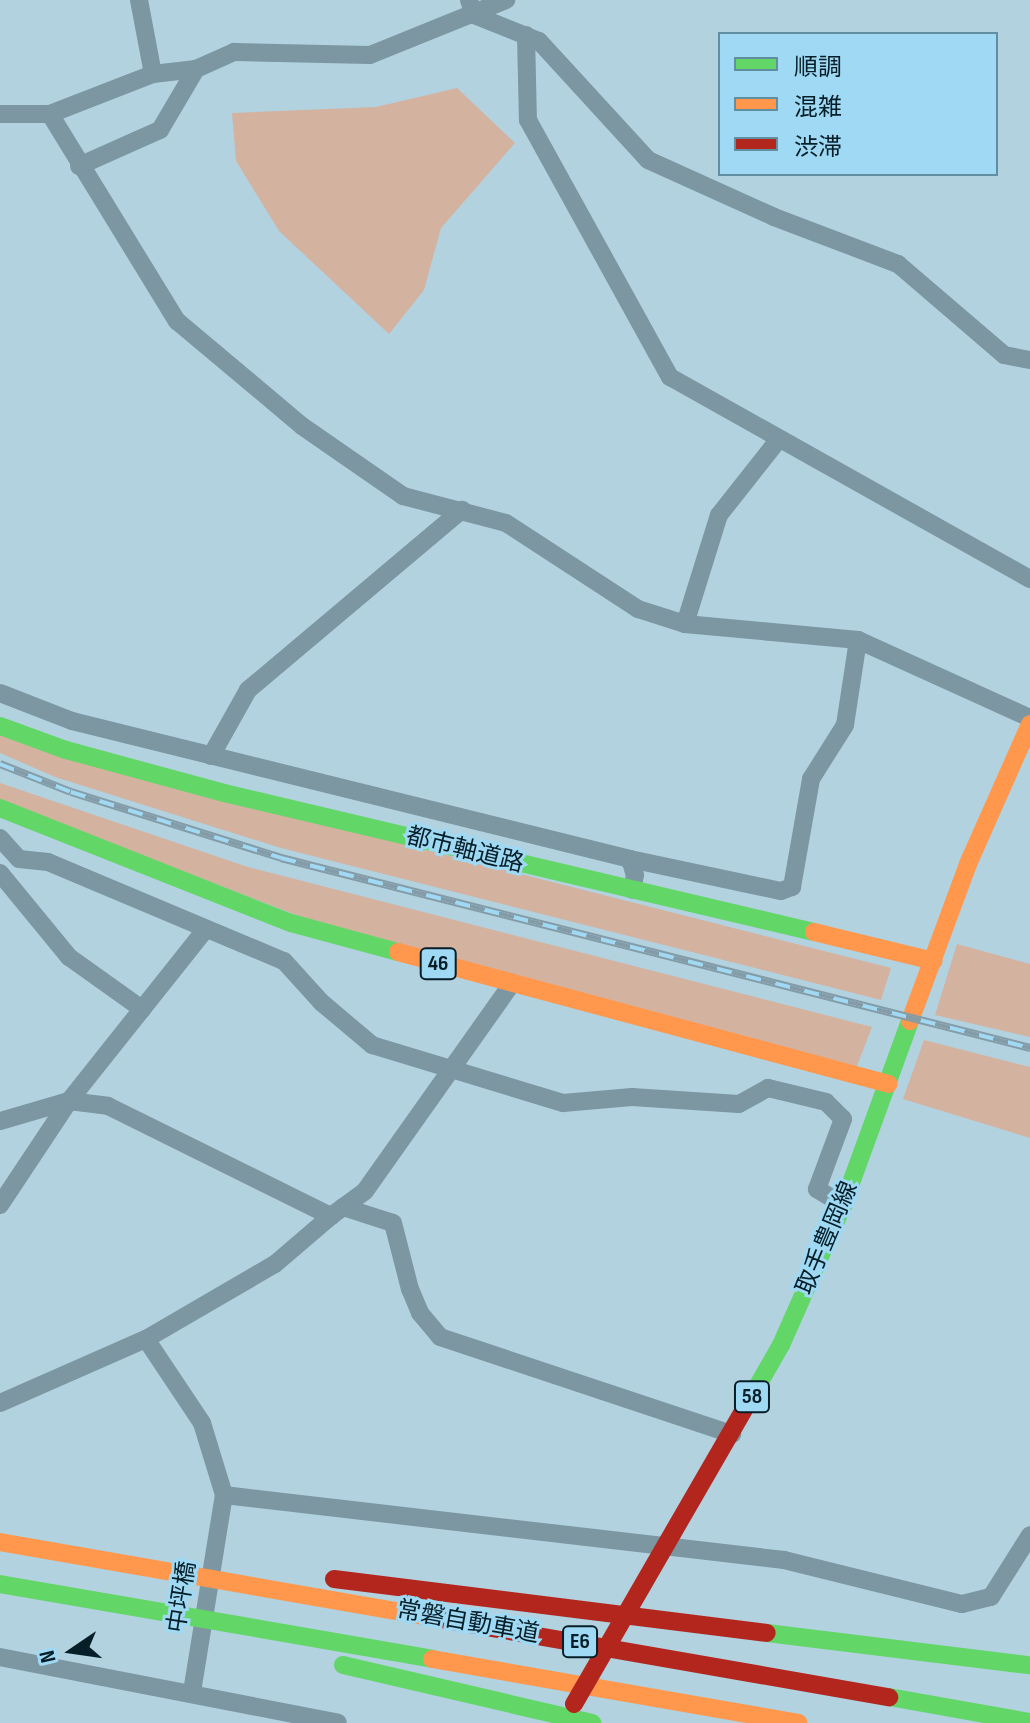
<!DOCTYPE html>
<html>
<head>
<meta charset="utf-8">
<style>
	body { margin:0 }
	#map { position:relative; width:1030px; height:1723px; overflow:hidden; background:#b2d2e0; font-family:"Sofia Sans Condensed","Noto Sans JP",sans-serif }
	div>[style] { position:absolute }
	.green>* { inset:0; background:#d4b2a0 }
	.street>* { height:18px; margin:-9px; padding:0 9px; transform-origin:9px; border-radius:9px; background:#7c96a2 }
	.fast>* { height:18px; margin:-9px; padding:0 9px; transform-origin:9px; border-radius:9px; background:#63d668 }
	.slow>* { height:18px; margin:-9px; padding:0 9px; transform-origin:9px; border-radius:9px; background:#ff974d }
	.jam>* { height:18px; margin:-9px; padding:0 9px; transform-origin:9px; border-radius:9px; background:#b3261e }
	.rail>* { height:8px; margin-top:-4px; transform-origin:0; background:repeating-linear-gradient(90deg,#9fd9f3 0 15px,#839ca8 0 30px); box-sizing:border-box; border-block:2px solid #839ca8 }
	span { translate:-50% -50%; white-space:nowrap; text-align:center; line-height:1.15; -webkit-text-stroke:6px #9fd9f3; paint-order:stroke }
	.shield-label span { padding:2px 6px; background:#9fd9f3; border:2px solid; border-radius:6px; -webkit-text-stroke-width:0 }
	.shield-label { font-size:22px; color:#061e28; font-weight:700 }
	.street-label { font-size:24px; color:#061e28 }
	.legend { position:absolute; left:718px; top:32px; width:280px; height:144px; box-sizing:border-box; background:#9fd9f3; border:2px solid #628ea2; margin:0; padding:10px 14px; list-style:none; font-size:24px; color:#061e28 }
	.legend li { display:flex; align-items:center; gap:16px; height:40px }
	.legend b { width:40px; border:2px solid #628ea2 }
	.north { position:absolute; left:32px; top:1611px; width:80px; height:80px; -webkit-text-stroke:6px #9fd9f3; paint-order:stroke; rotate:257deg; font-size:22px; font-weight:700; line-height:32px; text-align:center; color:#061e28 }
	.north::after { content:''; display:block; margin:auto; width:28px; height:36px; background:#061e28; clip-path:polygon(50% 0,100% 100%,50% 72%,0 100%) }
</style>
</head>
<body>
<div id="map">
	<div class="green">
		<div style="clip-path:polygon(457px 88px,515px 143px,441px 228px,424px 290px,389px 334px,279px 231px,236px 161px,232px 113px,376px 107px)"></div>
		<div style="clip-path:polygon(0 735px,422px 849px,891px 968px,881px 1000px,281px 848px,55px 777px,0 753px)"></div>
		<div style="clip-path:polygon(0 783px,248px 867px,872px 1027px,857px 1066px,356px 938px,0 801px)"></div>
		<div style="clip-path:polygon(957px 944px,1030px 964px,1030px 1037px,935px 1015px)"></div>
		<div style="clip-path:polygon(924px 1040px,1030px 1067px,1030px 1138px,903px 1099px)"></div>
	</div>
	<div class="street">
		<div style="left:139px;top:0;width:75px;rotate:79.3deg"></div>
		<div style="left:469px;top:0;width:16px;rotate:72deg"></div>
		<div style="left:474px;top:15px;width:70px;rotate:21.8deg"></div>
		<div style="left:539px;top:41px;width:161px;rotate:47.5deg"></div>
		<div style="left:648px;top:160px;width:138px;rotate:24.3deg"></div>
		<div style="left:774px;top:217px;width:133px;rotate:20.8deg"></div>
		<div style="left:898px;top:264px;width:140px;rotate:40.6deg"></div>
		<div style="left:1004px;top:355px;width:26px;rotate:11deg"></div>
		<div style="left:526px;top:35px;width:85px;rotate:88.7deg"></div>
		<div style="left:528px;top:120px;width:294px;rotate:61.1deg"></div>
		<div style="left:670px;top:377px;width:413px;rotate:29.3deg"></div>
		<div style="left:0;top:114px;width:50px"></div>
		<div style="left:50px;top:114px;width:243px;rotate:58.5deg"></div>
		<div style="left:177px;top:321px;width:163px;rotate:40deg"></div>
		<div style="left:302px;top:426px;width:123px;rotate:34.7deg"></div>
		<div style="left:403px;top:496px;width:106px;rotate:14.7deg"></div>
		<div style="left:506px;top:523px;width:158px;rotate:33.1deg"></div>
		<div style="left:638px;top:609px;width:49px;rotate:17.7deg"></div>
		<div style="left:685px;top:624px;width:174px;rotate:5.3deg"></div>
		<div style="left:858px;top:640px;width:189px;rotate:24.4deg"></div>
		<div style="left:50px;top:114px;width:110px;rotate:-21.2deg"></div>
		<div style="left:153px;top:74px;width:43px;rotate:-6.6deg"></div>
		<div style="left:79px;top:166px;width:89px;rotate:-24deg"></div>
		<div style="left:160px;top:130px;width:71px;rotate:-59.5deg"></div>
		<div style="left:196px;top:69px;width:42px;rotate:-24.1deg"></div>
		<div style="left:234px;top:52px;width:136px;rotate:1.3deg"></div>
		<div style="left:370px;top:55px;width:147px;rotate:-22deg"></div>
		<div style="left:685px;top:624px;width:114px;rotate:-72.7deg"></div>
		<div style="left:719px;top:515px;width:97px;rotate:-51.7deg"></div>
		<div style="left:0;top:693px;width:77px;rotate:21.3deg"></div>
		<div style="left:72px;top:721px;width:575px;rotate:13.89deg"></div>
		<div style="left:630px;top:859px;width:17px;rotate:73deg"></div>
		<div style="left:635px;top:875px;width:15px;rotate:101deg"></div>
		<div style="left:211px;top:756px;width:76px;rotate:-60.7deg"></div>
		<div style="left:248px;top:690px;width:280px;rotate:-40.1deg"></div>
		<div style="left:0;top:838px;width:28px;rotate:48deg"></div>
		<div style="left:19px;top:859px;width:29px;rotate:6deg"></div>
		<div style="left:48px;top:862px;width:256px;rotate:22.8deg"></div>
		<div style="left:284px;top:961px;width:55px;rotate:47.9deg"></div>
		<div style="left:321px;top:1002px;width:67px;rotate:40.1deg"></div>
		<div style="left:372px;top:1045px;width:200px;rotate:16.9deg"></div>
		<div style="left:563px;top:1103px;width:69px;rotate:-5deg"></div>
		<div style="left:632px;top:1097px;width:107px;rotate:3.7deg"></div>
		<div style="left:739px;top:1104px;width:33px;rotate:-29deg"></div>
		<div style="left:768px;top:1088px;width:60px;rotate:13.6deg"></div>
		<div style="left:826px;top:1102px;width:24px;rotate:45deg"></div>
		<div style="left:843px;top:1119px;width:75px;rotate:110.4deg"></div>
		<div style="left:817px;top:1189px;width:31px;rotate:32deg"></div>
		<div style="left:630px;top:859px;width:154px;rotate:12deg"></div>
		<div style="left:781px;top:891px;width:12px;rotate:-20deg"></div>
		<div style="left:792px;top:887px;width:110px;rotate:-80deg"></div>
		<div style="left:811px;top:779px;width:64px;rotate:-57.8deg"></div>
		<div style="left:845px;top:725px;width:86px;rotate:-81.3deg"></div>
		<div style="left:0;top:873px;width:109px;rotate:50.6deg"></div>
		<div style="left:69px;top:957px;width:90px;rotate:35.5deg"></div>
		<div style="left:0;top:1121px;width:72px;rotate:-16.2deg"></div>
		<div style="left:69px;top:1101px;width:39px;rotate:7deg"></div>
		<div style="left:108px;top:1106px;width:249px;rotate:26.3deg"></div>
		<div style="left:331px;top:1216px;width:42px;rotate:-36.3deg"></div>
		<div style="left:365px;top:1191px;width:255px;rotate:-54.7deg"></div>
		<div style="left:0;top:1205px;width:125px;rotate:-56.4deg"></div>
		<div style="left:69px;top:1101px;width:218px;rotate:-51.5deg"></div>
		<div style="left:343px;top:1207px;width:52px;rotate:17.7deg"></div>
		<div style="left:393px;top:1223px;width:68px;rotate:75.6deg"></div>
		<div style="left:410px;top:1289px;width:26px;rotate:67deg"></div>
		<div style="left:420px;top:1313px;width:31px;rotate:50deg"></div>
		<div style="left:440px;top:1337px;width:308px;rotate:18.4deg"></div>
		<div style="left:146px;top:1339px;width:149px;rotate:-30.2deg"></div>
		<div style="left:275px;top:1264px;width:74px;rotate:-40.6deg"></div>
		<div style="left:0;top:1403px;width:159px;rotate:-23.7deg"></div>
		<div style="left:146px;top:1339px;width:101px;rotate:56.3deg"></div>
		<div style="left:202px;top:1423px;width:75px;rotate:73deg"></div>
		<div style="left:224px;top:1495px;width:564px;rotate:6.62deg"></div>
		<div style="left:784px;top:1560px;width:183px;rotate:13.9deg"></div>
		<div style="left:962px;top:1604px;width:30px;rotate:-14deg"></div>
		<div style="left:991px;top:1597px;width:73px;rotate:-57.8deg"></div>
		<div style="left:0;top:1657px;width:344px;rotate:11deg"></div>
		<div style="left:192px;top:1692px;width:200px;rotate:-80.8deg"></div>
	</div>
	<div class="fast">
		<div style="left:0;top:726px;width:70px;rotate:20deg"></div>
		<div style="left:66px;top:750px;width:164px;rotate:15.2deg"></div>
		<div style="left:224px;top:793px;width:606px;rotate:13.26deg"></div>
		<div style="left:0;top:808px;width:313px;rotate:21.6deg"></div>
		<div style="left:291px;top:923px;width:111px;rotate:15.2deg"></div>
		<div style="left:749px;top:1401px;width:64px;rotate:-60.3deg"></div>
		<div style="left:781px;top:1345px;width:153px;rotate:-66.1deg"></div>
		<div style="left:843px;top:1205px;width:196px;rotate:-70deg"></div>
		<div style="left:0;top:1584px;width:438px;rotate:9.8deg"></div>
		<div style="left:767px;top:1633px;width:264px;rotate:7deg"></div>
		<div style="left:343px;top:1665px;width:256px;rotate:13.1deg"></div>
		<div style="left:889px;top:1697px;width:143px;rotate:10.1deg"></div>
	</div>
	<div class="slow">
		<div style="left:814px;top:932px;width:123px;rotate:13.6deg"></div>
		<div style="left:398px;top:952px;width:508px;rotate:15.05deg"></div>
		<div style="left:910px;top:1021px;width:167px;rotate:-69.7deg"></div>
		<div style="left:968px;top:864px;width:153px;rotate:-66.1deg"></div>
		<div style="left:0;top:1542px;width:453px;rotate:9.9deg"></div>
		<div style="left:432px;top:1659px;width:372px;rotate:9.9deg"></div>
	</div>
	<div class="jam">
		<div style="left:334px;top:1579px;width:436px;rotate:7.1deg"></div>
		<div style="left:446px;top:1620px;width:450px;rotate:9.9deg"></div>
		<div style="left:574px;top:1704px;width:350px;rotate:-60deg"></div>
	</div>
	<div class="rail">
		<div style="left:0;top:764px;width:76px;rotate:21.5deg"></div>
		<div style="left:71px;top:792px;width:220px;rotate:17.4deg"></div>
		<div style="left:281px;top:858px;width:773px;rotate:14.23deg"></div>
	</div>
	<div class="shield-label">
		<span style="left:438px;top:964px">46</span>
		<span style="left:752px;top:1397px">58</span>
		<span style="left:580px;top:1642px">E6</span>
	</div>
	<div class="street-label">
		<span style="left:465px;top:850px;rotate:14deg">都市軸道路</span>
		<span style="left:827px;top:1238px;rotate:-67deg">取手豊岡線</span>
		<span style="left:182px;top:1597px;rotate:-81deg">中坪橋</span>
		<span style="left:468px;top:1622px;rotate:10deg">常磐自動車道</span>
	</div>
	<ul class="legend">
	<li><b style="height:10px;background:#63d668"></b>順調</li>
	<li><b style="height:10px;background:#ff974d"></b>混雑</li>
	<li><b style="height:10px;background:#b3261e"></b>渋滞</li>
	</ul>
	<div class="north">N</div>
</div>
</body>
</html>
